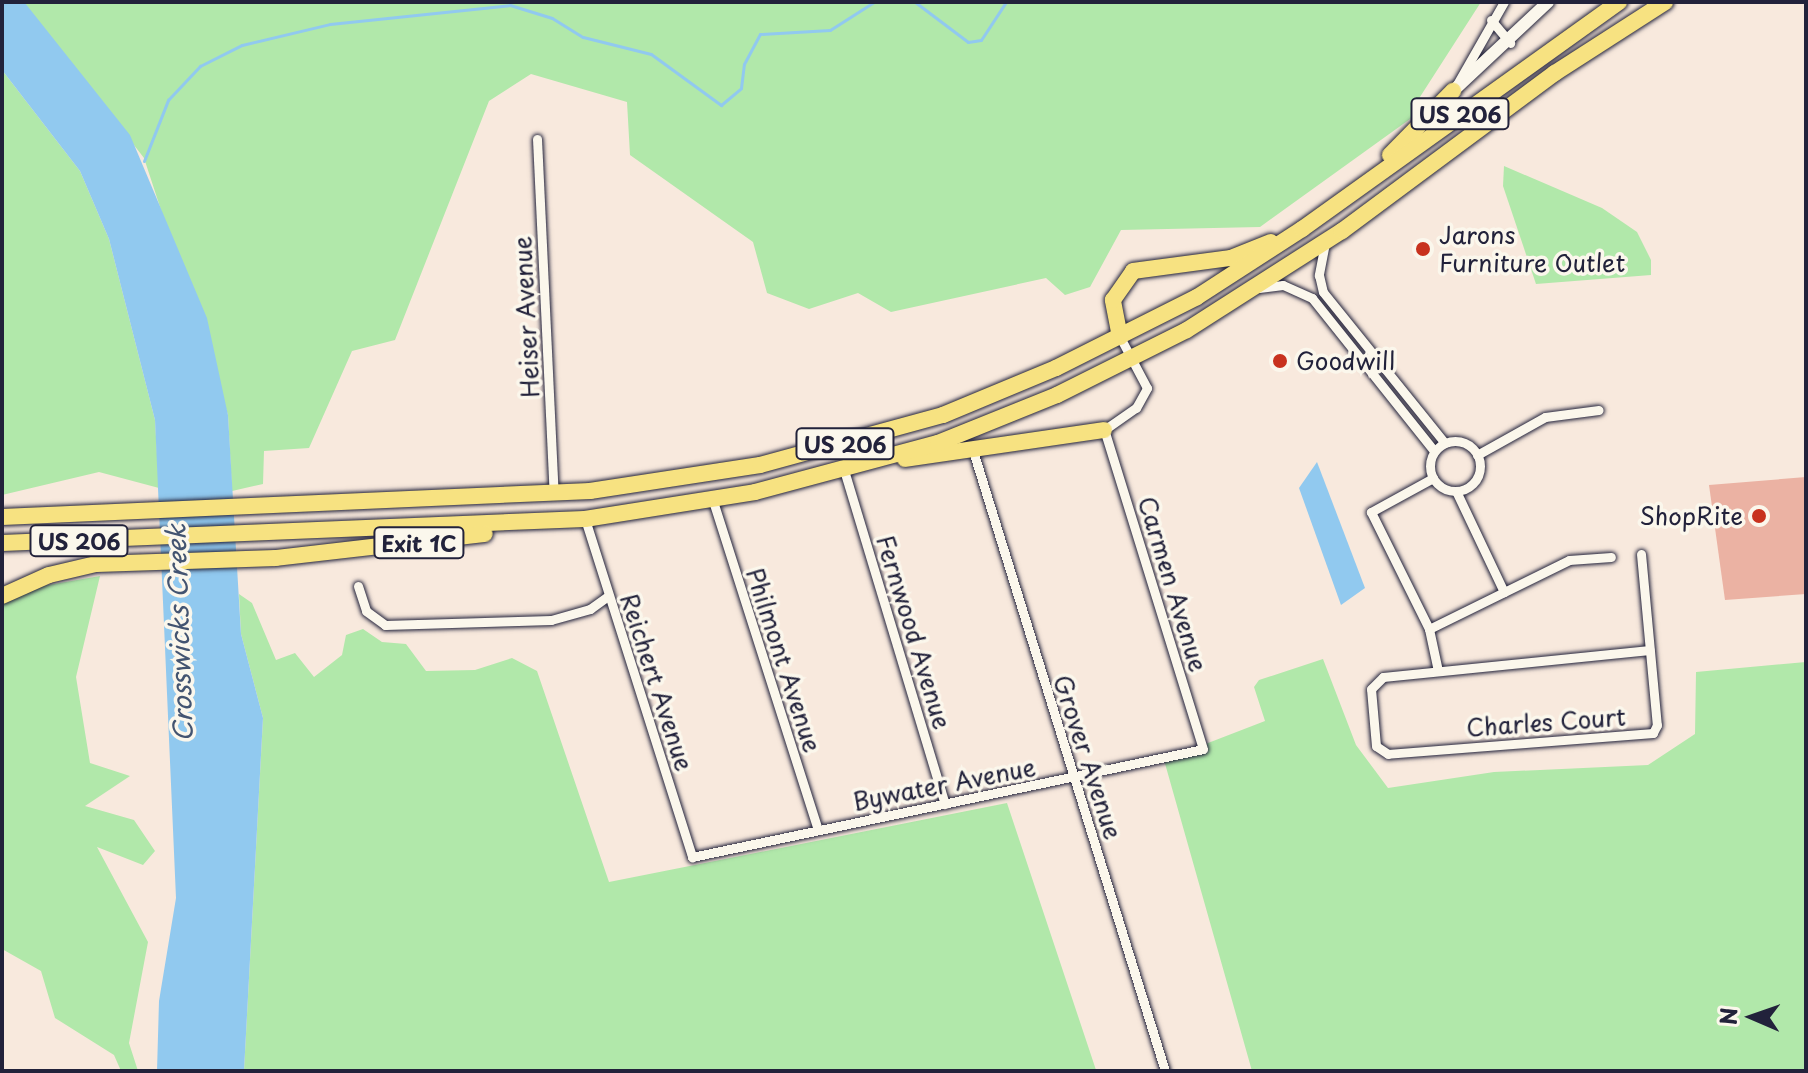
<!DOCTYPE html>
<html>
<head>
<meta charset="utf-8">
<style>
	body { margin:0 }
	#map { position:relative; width:1808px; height:1073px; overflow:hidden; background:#f8e9dd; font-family:"Playpen Sans",sans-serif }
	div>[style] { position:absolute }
	.green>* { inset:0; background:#b1e8aa }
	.water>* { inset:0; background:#91c9ef }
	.stream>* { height:3px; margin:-1.5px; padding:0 1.5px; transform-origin:1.5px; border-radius:1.5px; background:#91c9ef }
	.building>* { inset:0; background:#ebb2a3 }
	.roads { filter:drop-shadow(0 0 2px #22223b) drop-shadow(0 0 2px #22223b) }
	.street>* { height:9px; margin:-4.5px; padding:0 4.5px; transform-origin:4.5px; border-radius:4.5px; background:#fbf7ec }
	.street>.ring { margin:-4.5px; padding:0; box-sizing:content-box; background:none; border:9px solid #fbf7ec; border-radius:50% }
	.secondary>* { height:12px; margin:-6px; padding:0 6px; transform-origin:6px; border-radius:6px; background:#fbf7ec }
	.highway>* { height:16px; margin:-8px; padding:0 8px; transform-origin:8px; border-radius:8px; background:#f7e281 }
	.dots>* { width:22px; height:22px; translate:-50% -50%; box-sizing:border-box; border:4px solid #fbf7ec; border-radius:50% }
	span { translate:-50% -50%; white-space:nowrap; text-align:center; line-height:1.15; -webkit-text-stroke:7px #fbf7ec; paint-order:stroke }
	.shield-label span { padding:2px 6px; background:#fbf7ec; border:2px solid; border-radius:6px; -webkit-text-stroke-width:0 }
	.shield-label { font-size:22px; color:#22223b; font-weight:700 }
	.poi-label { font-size:24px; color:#22223b }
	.left { translate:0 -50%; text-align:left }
	.right { translate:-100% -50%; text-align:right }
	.street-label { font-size:24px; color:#22223b }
	.water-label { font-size:26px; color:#435471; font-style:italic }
	.frame { position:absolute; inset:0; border:4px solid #22223b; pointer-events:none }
	.north { position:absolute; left:1712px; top:977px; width:80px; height:80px; -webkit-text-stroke:6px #fbf7ec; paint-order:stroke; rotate:272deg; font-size:22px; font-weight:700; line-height:32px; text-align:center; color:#22223b }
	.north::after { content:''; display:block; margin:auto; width:28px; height:36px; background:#22223b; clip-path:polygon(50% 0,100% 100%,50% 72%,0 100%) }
</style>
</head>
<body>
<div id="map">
	<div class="green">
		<div style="clip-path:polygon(23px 2px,1481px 2px,1418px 100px,1424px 109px,1260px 227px,1121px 230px,1090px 287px,1065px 295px,1046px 278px,891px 312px,858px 293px,809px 309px,767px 293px,753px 242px,630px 155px,627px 102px,531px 74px,489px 101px,395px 340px,352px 351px,309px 448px,264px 451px,263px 484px,232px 491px,228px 415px,144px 158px)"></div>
		<div style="clip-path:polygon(2px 70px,80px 171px,109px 239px,155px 420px,159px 488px,99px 472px,2px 495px)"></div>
		<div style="clip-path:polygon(1504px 166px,1602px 208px,1637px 232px,1651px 260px,1651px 275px,1536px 284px,1503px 186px)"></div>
		<div style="clip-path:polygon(100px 576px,76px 677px,90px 763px,130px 776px,85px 806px,134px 820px,155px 851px,143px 865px,97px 847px,148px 942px,129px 1043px,138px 1071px,121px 1071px,114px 1055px,55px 1018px,41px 971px,2px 949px,2px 593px)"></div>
		<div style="clip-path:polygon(239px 594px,252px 603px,276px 660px,295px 653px,314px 677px,342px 655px,346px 635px,363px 629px,382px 642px,406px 644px,426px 671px,475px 670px,512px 658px,537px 671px,609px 882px,1007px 803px,1096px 1070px,244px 1071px,263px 718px,241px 634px)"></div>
		<div style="clip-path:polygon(1323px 659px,1356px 745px,1388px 788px,1494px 772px,1648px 765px,1695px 734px,1696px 672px,1806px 662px,1806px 1071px,1252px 1071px,1164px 760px,1265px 721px,1254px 687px,1259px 680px)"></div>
	</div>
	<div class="water">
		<div style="clip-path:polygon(2px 2px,25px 3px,130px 135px,207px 318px,228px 415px,241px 634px,263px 718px,244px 1071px,157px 1071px,159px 1001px,176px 898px,155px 420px,109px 239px,80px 171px,2px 70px)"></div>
		<div style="clip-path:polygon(1317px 462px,1365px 588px,1341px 605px,1299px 488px)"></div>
	</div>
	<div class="stream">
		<div style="left:915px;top:2px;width:66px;rotate:37deg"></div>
		<div style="left:968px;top:42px;width:13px;rotate:-9deg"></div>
		<div style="left:981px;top:40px;width:45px;rotate:-56.7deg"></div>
		<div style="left:510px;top:5px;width:44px;rotate:17.2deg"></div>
		<div style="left:552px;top:18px;width:36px;rotate:32deg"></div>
		<div style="left:583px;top:37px;width:70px;rotate:14deg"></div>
		<div style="left:651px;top:54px;width:87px;rotate:36.1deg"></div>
		<div style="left:721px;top:105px;width:26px;rotate:-40deg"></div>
		<div style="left:741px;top:88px;width:24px;rotate:-83deg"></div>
		<div style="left:744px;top:64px;width:34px;rotate:-62deg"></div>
		<div style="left:760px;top:34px;width:70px;rotate:-3.3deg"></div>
		<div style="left:830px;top:30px;width:52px;rotate:-32.5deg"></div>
		<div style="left:144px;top:161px;width:66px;rotate:-68.5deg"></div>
		<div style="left:168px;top:100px;width:47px;rotate:-46.7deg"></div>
		<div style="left:200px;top:66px;width:47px;rotate:-26.6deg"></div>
		<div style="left:242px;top:45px;width:90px;rotate:-13.4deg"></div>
		<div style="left:330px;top:24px;width:181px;rotate:-6deg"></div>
	</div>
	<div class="building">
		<div style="clip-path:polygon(1806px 477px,1806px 594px,1725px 600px,1709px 485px)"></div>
	</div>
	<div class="roads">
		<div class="street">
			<div style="left:1491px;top:20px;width:30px;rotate:50deg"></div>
			<div style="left:1456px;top:86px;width:97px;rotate:-60.3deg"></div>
			<div style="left:537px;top:139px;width:355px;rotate:87.3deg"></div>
			<div style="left:1325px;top:243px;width:33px;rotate:101deg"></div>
			<div style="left:1319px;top:275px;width:17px;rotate:77deg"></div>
			<div style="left:1323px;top:292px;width:194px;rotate:51.1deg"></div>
			<div style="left:1259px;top:288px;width:24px;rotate:-7deg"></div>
			<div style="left:1283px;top:285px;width:32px;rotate:24deg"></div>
			<div style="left:1312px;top:298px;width:196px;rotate:51.4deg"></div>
			<div class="ring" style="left:1430px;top:441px;width:41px;height:41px"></div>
			<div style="left:974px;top:454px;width:646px;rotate:72.8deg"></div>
			<div style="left:1477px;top:455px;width:78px;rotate:-29.2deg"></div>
			<div style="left:1545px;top:417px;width:54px;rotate:-7.4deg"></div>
			<div style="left:844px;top:470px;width:349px;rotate:73.2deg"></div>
			<div style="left:1433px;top:478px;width:71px;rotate:151.3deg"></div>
			<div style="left:1371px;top:512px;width:131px;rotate:63.6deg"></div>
			<div style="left:1429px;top:629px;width:156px;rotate:-26.2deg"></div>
			<div style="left:1569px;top:560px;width:42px;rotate:-4.1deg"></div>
			<div style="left:1456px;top:491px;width:112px;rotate:64.6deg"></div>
			<div style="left:713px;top:501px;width:345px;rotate:72.3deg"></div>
			<div style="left:585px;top:519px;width:355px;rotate:72.4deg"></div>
			<div style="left:692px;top:857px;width:522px;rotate:-11.93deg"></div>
			<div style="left:1203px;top:749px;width:334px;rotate:-107.2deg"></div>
			<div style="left:1104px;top:430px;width:39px;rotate:-35deg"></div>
			<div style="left:1136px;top:408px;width:23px;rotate:-61deg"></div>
			<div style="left:1147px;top:388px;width:58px;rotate:-117.9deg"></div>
			<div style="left:1641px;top:554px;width:172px;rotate:84.7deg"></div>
			<div style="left:1657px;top:725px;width:9px;rotate:117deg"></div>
			<div style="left:1653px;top:733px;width:266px;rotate:175.5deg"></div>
			<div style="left:1388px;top:754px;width:14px;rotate:-146deg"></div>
			<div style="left:1376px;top:746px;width:57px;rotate:-95deg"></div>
			<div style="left:1371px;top:689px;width:17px;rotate:-45deg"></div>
			<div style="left:1383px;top:677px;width:268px;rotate:-5.8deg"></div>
			<div style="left:358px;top:586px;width:26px;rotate:72deg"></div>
			<div style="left:366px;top:611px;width:24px;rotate:36deg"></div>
			<div style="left:385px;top:625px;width:166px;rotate:-1.7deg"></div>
			<div style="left:551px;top:620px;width:41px;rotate:-15.8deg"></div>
			<div style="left:590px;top:609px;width:22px;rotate:-36deg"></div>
			<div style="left:1429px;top:629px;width:43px;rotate:77.9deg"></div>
		</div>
		<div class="secondary">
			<div style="left:1453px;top:91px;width:130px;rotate:-43.1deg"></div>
		</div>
		<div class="highway">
			<div style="left:1390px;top:155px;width:90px;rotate:-45.5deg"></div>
			<div style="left:1120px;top:337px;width:38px;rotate:-101deg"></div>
			<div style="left:1113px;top:300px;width:35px;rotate:-55deg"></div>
			<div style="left:1133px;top:271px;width:99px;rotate:-7.6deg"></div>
			<div style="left:1231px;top:258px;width:43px;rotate:-21.8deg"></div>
			<div style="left:905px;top:459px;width:201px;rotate:-8.3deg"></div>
			<div style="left:2px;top:517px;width:589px;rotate:-2.53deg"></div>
			<div style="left:590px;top:491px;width:172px;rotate:-8.7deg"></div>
			<div style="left:760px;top:465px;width:190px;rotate:-15.3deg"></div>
			<div style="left:943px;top:415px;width:122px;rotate:-22.6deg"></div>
			<div style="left:1056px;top:368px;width:158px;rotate:-26.7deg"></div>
			<div style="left:1197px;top:297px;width:125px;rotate:-32.9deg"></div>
			<div style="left:1302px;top:229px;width:390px;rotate:-35.6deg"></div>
			<div style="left:2px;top:543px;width:583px;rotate:-2.36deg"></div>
			<div style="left:585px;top:519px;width:172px;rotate:-9deg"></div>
			<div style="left:755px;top:492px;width:189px;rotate:-15deg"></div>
			<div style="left:938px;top:443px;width:128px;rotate:-22deg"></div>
			<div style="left:1057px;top:395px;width:145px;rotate:-26.6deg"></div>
			<div style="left:1187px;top:330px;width:184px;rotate:-32.6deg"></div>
			<div style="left:1342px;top:231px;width:265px;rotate:-36.6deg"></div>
			<div style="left:1555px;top:73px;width:131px;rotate:-32.8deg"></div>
			<div style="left:2px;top:596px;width:51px;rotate:-24.1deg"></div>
			<div style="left:49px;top:575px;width:48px;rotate:-13.2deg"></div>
			<div style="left:96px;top:564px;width:180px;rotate:-1.9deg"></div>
			<div style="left:276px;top:558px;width:210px;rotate:-6.6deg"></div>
		</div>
	</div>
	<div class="dots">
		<div style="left:1423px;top:249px;background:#c8321e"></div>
		<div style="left:1280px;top:361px;background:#c8321e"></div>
		<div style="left:1759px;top:516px;background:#c8321e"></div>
	</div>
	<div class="shield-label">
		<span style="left:1460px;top:114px">US 206</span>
		<span style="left:845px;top:444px">US 206</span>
		<span style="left:79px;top:541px">US 206</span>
		<span style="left:419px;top:543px">Exit 1C</span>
	</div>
	<div class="poi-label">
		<span class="left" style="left:1439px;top:249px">Jarons<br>Furniture Outlet</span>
		<span class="left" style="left:1296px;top:361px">Goodwill</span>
		<span class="right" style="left:1743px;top:516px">ShopRite</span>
	</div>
	<div class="street-label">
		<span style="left:526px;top:317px;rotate:-93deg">Heiser Avenue</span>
		<span style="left:1173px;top:584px;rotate:73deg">Carmen Avenue</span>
		<span style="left:914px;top:632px;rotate:73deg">Fernwood Avenue</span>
		<span style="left:784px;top:660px;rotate:72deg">Philmont Avenue</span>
		<span style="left:657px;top:682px;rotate:72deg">Reichert Avenue</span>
		<span style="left:1546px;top:722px;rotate:-4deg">Charles Court</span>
		<span style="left:1088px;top:757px;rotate:72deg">Grover Avenue</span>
		<span style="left:944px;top:784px;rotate:-11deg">Bywater Avenue</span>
	</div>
	<div class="water-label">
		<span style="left:179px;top:633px;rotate:-92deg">Crosswicks Creek</span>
	</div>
	<div class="frame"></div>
	<div class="north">N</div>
</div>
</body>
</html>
